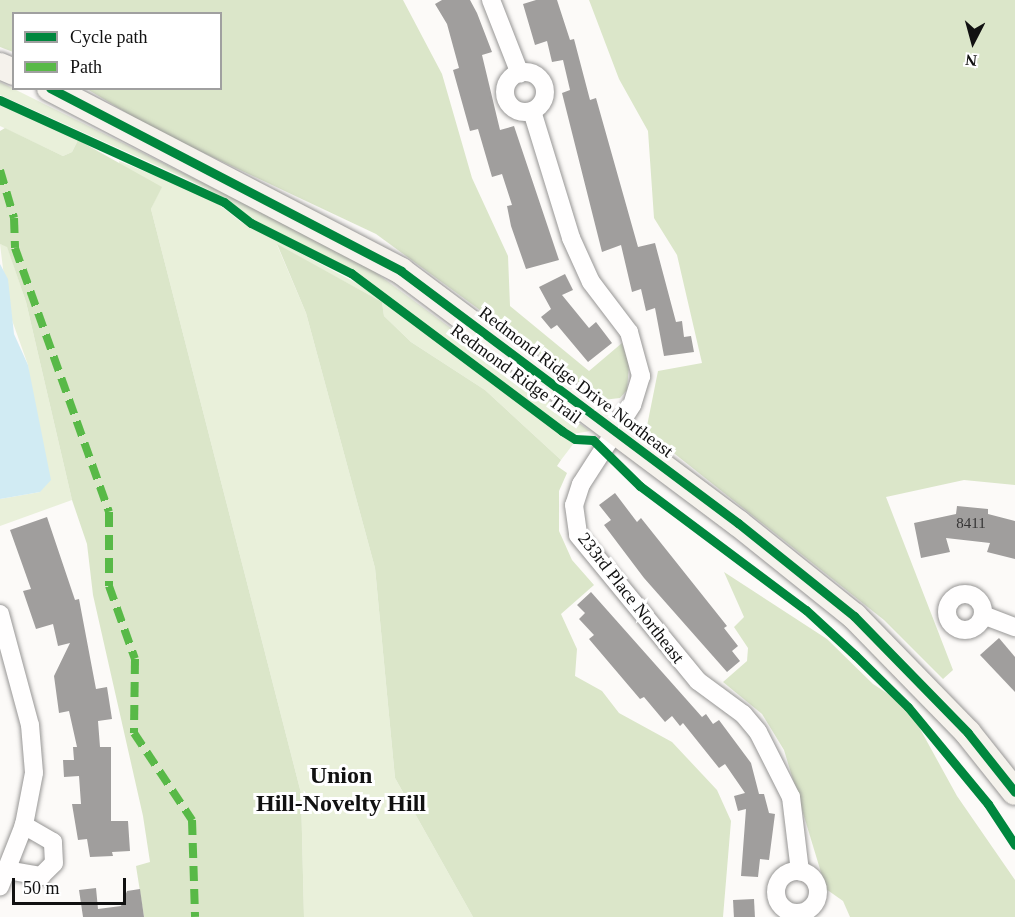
<!DOCTYPE html>
<html>
<head>
<meta charset="utf-8">
<style>
	body { margin:0 }
	#map { position:relative; width:1015px; height:917px; overflow:hidden; background:#fcfaf8; font-family:Georgia,serif }
	div>[style] { position:absolute }
	.green>* { inset:0; background:#e9f0da }
	.forest>* { inset:0; background:#dbe6c9 }
	.water>* { inset:0; background:#d1ebf3 }
	.building>* { inset:0; background:#a09e9d; transform-origin:0 0 }
	.roads { filter:drop-shadow(0 0 2px #979695) drop-shadow(0 0 2px #979695) }
	.street>* { height:18px; margin:-9px; padding:0 9px; transform-origin:9px; border-radius:9px; background:#fffefe }
	.street>.ring { margin:-9px; padding:0; box-sizing:content-box; background:none; border:18px solid #fffefe; border-radius:50% }
	.secondary>* { height:26px; margin:-13px; padding:0 13px; transform-origin:13px; border-radius:13px; background:#f5f2ec }
	.quiet>* { height:8px; margin-top:-4px; transform-origin:0; background:repeating-linear-gradient(90deg,#58b947 0 15px,transparent 0 23px) }
	.cycleway>* { height:9px; margin:-4.5px; padding:0 4.5px; transform-origin:4.5px; border-radius:4.5px; background:#00873e }
	span { translate:-50% -50%; white-space:nowrap; text-align:center; line-height:1.15; -webkit-text-stroke:6px #fff; paint-order:stroke }
	.number-label { font-size:15px; color:#353434 }
	.number-label span { -webkit-text-stroke-width:0 }
	.street-label { font-size:18px; color:#111 }
	.district-label { font-size:24px; color:#111; font-weight:700 }
	.legend { position:absolute; left:12px; top:12px; width:210px; height:78px; box-sizing:border-box; background:#fff; border:2px solid #a0a0a0; margin:0; padding:8px 10px; list-style:none; font-size:18px; color:#111 }
	.legend li { display:flex; align-items:center; gap:12px; height:30px }
	.legend b { width:30px; border:2px solid #a0a0a0 }
	.north { position:absolute; left:943px; top:12px; width:60px; height:60px; -webkit-text-stroke:4px #fff; paint-order:stroke; rotate:186deg; font-size:16px; font-weight:700; line-height:24px; text-align:center; color:#111 }
	.north::after { content:''; display:block; margin:auto; width:21px; height:27px; background:#111; clip-path:polygon(50% 0,100% 100%,50% 72%,0 100%) }
	.scale { position:absolute; left:12px; top:878px; width:114px; height:27px; box-sizing:border-box; border:3px solid #111; border-top:0; padding-left:8px; font-size:18px; line-height:21px; white-space:nowrap; color:#111; -webkit-text-stroke:4px #fff; paint-order:stroke }
</style>
</head>
<body>
<div id="map">
	<div class="green">
		<div style="clip-path:polygon(0 82px,360px 261px,590px 431px,573px 434px,351px 269px,252px 219px,226px 199px,191px 181px,0 95px)"></div>
		<div style="clip-path:polygon(0 104px,78px 140px,72px 152px,63px 156px,0 126px)"></div>
		<div style="clip-path:polygon(119px 161px,212px 199px,241px 222px,366px 288px,574px 443px,561px 460px,485px 390px,411px 342px,384px 316px,382px 302px,277px 245px,306px 313px,375px 568px,395px 778px,473px 917px,304px 917px,301px 793px,151px 209px,161px 187px,120px 167px)"></div>
		<div style="clip-path:polygon(0 244px,7px 246px,26px 302px,72px 500px,0 526px,0 499px,40px 492px,28px 365px,8px 309px)"></div>
	</div>
	<div class="forest">
		<div style="clip-path:polygon(0 0,403px 0,442px 74px,472px 178px,508px 256px,510px 306px,589px 371px,622px 343px,629px 365px,627px 390px,620px 398px,603px 400px,376px 234px,155px 130px,87px 89px,220px 88px,220px 14px,14px 14px,13px 52px,0 47px)"></div>
		<div style="clip-path:polygon(589px 0,1015px 0,1015px 485px,964px 480px,886px 497px,953px 670px,943px 679px,884px 620px,646px 431px,658px 371px,702px 363px,677px 255px,654px 218px,648px 131px,619px 79px)"></div>
		<div style="clip-path:polygon(5px 128px,63px 156px,72px 152px,78px 140px,162px 187px,151px 209px,301px 793px,304px 917px,144px 917px,136px 866px,150px 862px,143px 816px,93px 595px,87px 544px,72px 500px,26px 302px,7px 247px,0 244px,0 131px)"></div>
		<div style="clip-path:polygon(277px 244px,382px 302px,384px 316px,411px 342px,485px 390px,561px 460px,557px 466px,567px 473px,559px 491px,559px 531px,572px 560px,594px 585px,561px 614px,577px 649px,575px 676px,602px 691px,619px 713px,672px 742px,717px 790px,731px 821px,723px 917px,473px 917px,395px 778px,375px 568px,306px 313px)"></div>
		<div style="clip-path:polygon(724px 572px,827px 639px,873px 684px,908px 707px,957px 796px,1015px 880px,1015px 917px,850px 917px,843px 901px,826px 889px,784px 750px,762px 714px,723px 682px,747px 661px,748px 648px,734px 627px,744px 617px)"></div>
	</div>
	<div class="water">
		<div style="clip-path:polygon(0 264px,8px 279px,14px 334px,28px 365px,51px 480px,40px 492px,0 499px)"></div>
	</div>
	<div class="building">
		<div style="clip-path:polygon(442px 0,470px 0,477px 13px,492px 52px,482px 55px,500px 130px,514px 126px,559px 260px,526px 269px,511px 226px,507px 206px,512px 205px,502px 174px,492px 177px,478px 129px,470px 131px,453px 70px,459px 68px,447px 24px,435px 4px)"></div>
		<div style="clip-path:polygon(536px 0,557px 0,570px 40px,574px 39px,590px 100px,596px 98px,638px 247px,655px 243px,676px 322px,682px 321px,684px 337px,691px 336px,694px 352px,664px 356px,655px 308px,646px 311px,641px 289px,632px 292px,621px 245px,602px 252px,562px 93px,570px 90px,563px 60px,552px 62px,547px 41px,535px 45px,523px 4px)"></div>
		<div style="clip-path:polygon(565px 274px,573px 290px,562px 295px,589px 328px,596px 322px,612px 343px,588px 362px,557px 325px,551px 329px,541px 317px,551px 309px,539px 287px)"></div>
		<div style="clip-path:polygon(615px 493px,637px 522px,641px 518px,727px 626px,724px 628px,738px 646px,732px 651px,740px 661px,727px 672px,644px 578px,604px 525px,611px 520px,599px 505px)"></div>
		<div style="clip-path:polygon(957px 506px,988px 509px,988px 514px,1015px 521px,1015px 559px,987px 552px,990px 543px,946px 538px,950px 552px,921px 558px,914px 523px,956px 514px)"></div>
		<div style="clip-path:polygon(47px 517px,75px 600px,79px 599px,96px 689px,107px 687px,112px 719px,98px 721px,100px 747px,111px 747px,111px 821px,128px 821px,130px 851px,112px 852px,113px 856px,90px 857px,87px 839px,78px 840px,72px 804px,81px 804px,79px 776px,64px 777px,63px 760px,74px 760px,73px 747px,77px 747px,69px 711px,59px 713px,54px 676px,70px 643px,58px 646px,53px 624px,36px 629px,23px 591px,31px 589px,10px 530px)"></div>
		<div style="clip-path:polygon(591px 592px,702px 717px,706px 714px,713px 724px,719px 720px,751px 763px,759px 794px,764px 794px,769px 813px,775px 814px,769px 860px,760px 859px,758px 877px,741px 876px,746px 809px,738px 811px,734px 796px,745px 793px,725px 764px,719px 768px,683px 723px,680px 726px,672px 716px,665px 722px,644px 697px,640px 699px,589px 639px,594px 635px,579px 619px,585px 613px,577px 605px)"></div>
		<div style="clip-path:polygon(999px 638px,1015px 657px,1015px 692px,980px 655px)"></div>
		<div style="clip-path:polygon(96px 888px,98px 909px,121px 906px,127px 891px,140px 889px,144px 917px,83px 917px,79px 890px)"></div>
		<div style="left:754px;top:899px;width:18px;height:21px;rotate:87deg"></div>
	</div>
	<div class="roads">
		<div class="street">
			<div style="left:491px;top:0;width:79px;rotate:68.6deg"></div>
			<div class="ring" style="left:505px;top:72px;width:22px;height:22px"></div>
			<div style="left:532px;top:111px;width:133px;rotate:72.9deg"></div>
			<div style="left:571px;top:238px;width:48px;rotate:65.6deg"></div>
			<div style="left:591px;top:282px;width:63px;rotate:52.8deg"></div>
			<div style="left:629px;top:332px;width:46px;rotate:74.7deg"></div>
			<div style="left:641px;top:376px;width:30px;rotate:107deg"></div>
			<div style="left:632px;top:405px;width:94px;rotate:122.8deg"></div>
			<div style="left:581px;top:484px;width:22px;rotate:108deg"></div>
			<div style="left:574px;top:505px;width:30px;rotate:82deg"></div>
			<div style="left:578px;top:535px;width:189px;rotate:50.6deg"></div>
			<div style="left:698px;top:681px;width:56px;rotate:36.3deg"></div>
			<div style="left:743px;top:714px;width:23px;rotate:50deg"></div>
			<div style="left:758px;top:732px;width:73px;rotate:63.1deg"></div>
			<div style="left:791px;top:797px;width:75px;rotate:83.1deg"></div>
			<div class="ring" style="left:947px;top:594px;width:18px;height:18px"></div>
			<div style="left:0;top:614px;width:115px;rotate:74.9deg"></div>
			<div style="left:30px;top:725px;width:48px;rotate:85.2deg"></div>
			<div style="left:34px;top:773px;width:53px;rotate:100.9deg"></div>
			<div style="left:24px;top:825px;width:66px;rotate:111.5deg"></div>
			<div style="left:983px;top:615px;width:34px;rotate:21deg"></div>
			<div style="left:7px;top:870px;width:35px;rotate:10deg"></div>
			<div style="left:41px;top:876px;width:18px;rotate:-45deg"></div>
			<div style="left:54px;top:863px;width:21px;rotate:-93deg"></div>
			<div style="left:53px;top:842px;width:34px;rotate:-150deg"></div>
			<div class="ring" style="left:776px;top:871px;width:24px;height:24px"></div>
		</div>
		<div class="secondary">
			<div style="left:0;top:66px;width:15px;rotate:23deg"></div>
			<div style="left:50px;top:88px;width:396px;rotate:27.5deg"></div>
			<div style="left:401px;top:271px;width:421px;rotate:36.8deg"></div>
			<div style="left:738px;top:523px;width:149px;rotate:38.7deg"></div>
			<div style="left:854px;top:616px;width:163px;rotate:45.7deg"></div>
			<div style="left:968px;top:733px;width:75px;rotate:51.5deg"></div>
		</div>
	</div>
	<div class="quiet">
		<div style="left:0;top:170px;width:50px;rotate:73.7deg"></div>
		<div style="left:14px;top:218px;width:30px;rotate:88deg"></div>
		<div style="left:15px;top:248px;width:280px;rotate:70.4deg"></div>
		<div style="left:109px;top:512px;width:74px;rotate:90deg"></div>
		<div style="left:109px;top:586px;width:77px;rotate:70.4deg"></div>
		<div style="left:135px;top:659px;width:74px;rotate:90.8deg"></div>
		<div style="left:134px;top:733px;width:105px;rotate:56.3deg"></div>
		<div style="left:192px;top:820px;width:97px;rotate:88.2deg"></div>
	</div>
	<div class="cycleway">
		<div style="left:50px;top:88px;width:396px;rotate:27.5deg"></div>
		<div style="left:401px;top:271px;width:421px;rotate:36.8deg"></div>
		<div style="left:738px;top:523px;width:149px;rotate:38.7deg"></div>
		<div style="left:854px;top:616px;width:163px;rotate:45.7deg"></div>
		<div style="left:968px;top:733px;width:75px;rotate:51.5deg"></div>
		<div style="left:0;top:100px;width:246px;rotate:24.5deg"></div>
		<div style="left:224px;top:202px;width:34px;rotate:38deg"></div>
		<div style="left:251px;top:223px;width:112px;rotate:26.6deg"></div>
		<div style="left:351px;top:273px;width:264px;rotate:36.8deg"></div>
		<div style="left:562px;top:431px;width:15px;rotate:32deg"></div>
		<div style="left:575px;top:439px;width:18px;rotate:3deg"></div>
		<div style="left:593px;top:440px;width:66px;rotate:44.4deg"></div>
		<div style="left:640px;top:486px;width:207px;rotate:36.8deg"></div>
		<div style="left:806px;top:610px;width:67px;rotate:42.6deg"></div>
		<div style="left:855px;top:655px;width:74px;rotate:44.5deg"></div>
		<div style="left:908px;top:707px;width:126px;rotate:50.5deg"></div>
		<div style="left:988px;top:804px;width:49px;rotate:56.6deg"></div>
	</div>
	<div class="number-label">
		<span style="left:971px;top:524px">8411</span>
	</div>
	<div class="street-label">
		<span style="left:516px;top:374px;rotate:36deg">Redmond Ridge Trail</span>
		<span style="left:576px;top:382px;rotate:37deg">Redmond Ridge Drive Northeast</span>
		<span style="left:631px;top:598px;rotate:52deg">233rd Place Northeast</span>
	</div>
	<div class="district-label">
		<span style="left:341px;top:790px">Union<br>Hill-Novelty Hill</span>
	</div>
	<ul class="legend">
	<li><b style="height:8px;background:#00873e"></b>Cycle path</li>
	<li><b style="height:8px;background:#58b947"></b>Path</li>
	</ul>
	<div class="north">N</div>
	<div class="scale">50 m</div>
</div>
</body>
</html>
